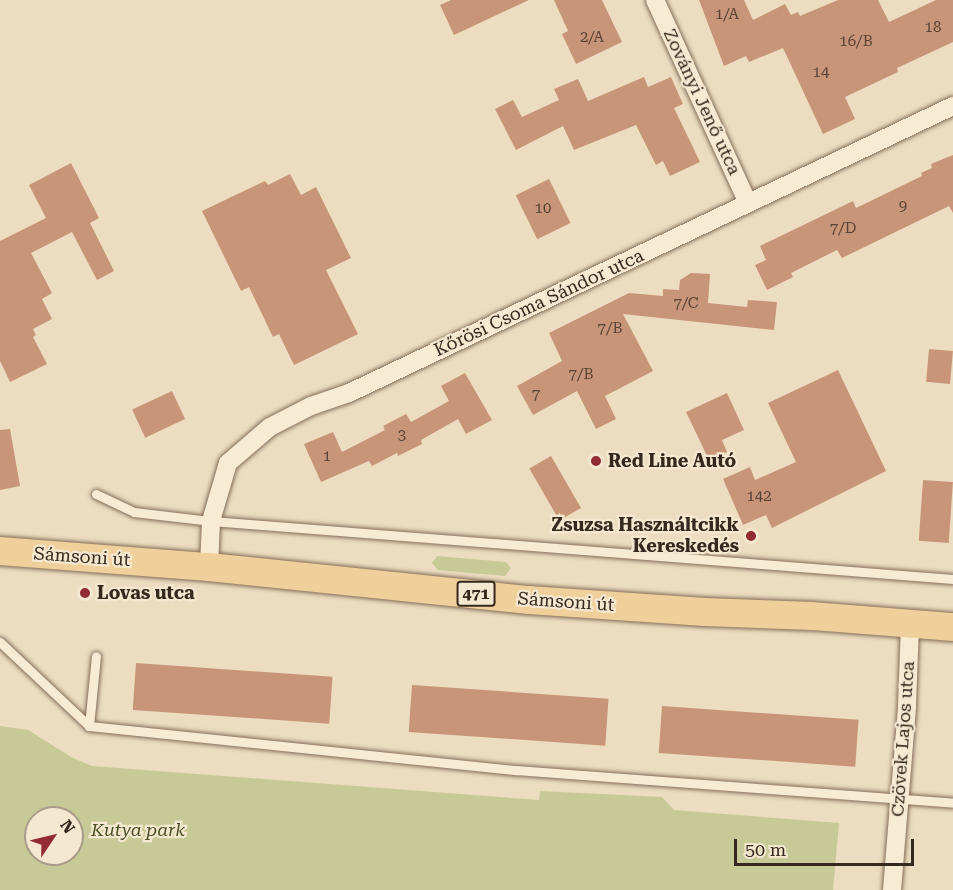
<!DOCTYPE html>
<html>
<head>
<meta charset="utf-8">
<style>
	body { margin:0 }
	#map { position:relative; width:953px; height:890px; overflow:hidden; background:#ecddc1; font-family:"Roboto Serif",serif }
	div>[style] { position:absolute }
	.green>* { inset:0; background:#c7ca96 }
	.building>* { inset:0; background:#c99578; transform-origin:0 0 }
	.roads { filter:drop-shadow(0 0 2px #856e59) drop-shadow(0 0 2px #856e59) }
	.lane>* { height:9px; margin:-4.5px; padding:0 4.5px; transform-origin:4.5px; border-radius:4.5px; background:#f8ebd4 }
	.street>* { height:18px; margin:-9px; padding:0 9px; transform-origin:9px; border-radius:9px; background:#f8ebd4 }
	.primary>* { height:28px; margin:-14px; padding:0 14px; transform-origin:14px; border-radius:14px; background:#efcf9a }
	.dots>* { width:16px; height:16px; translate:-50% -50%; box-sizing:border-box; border:3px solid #f4e8d1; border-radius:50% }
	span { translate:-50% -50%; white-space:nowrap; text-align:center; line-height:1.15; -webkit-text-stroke:4.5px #f4e8d1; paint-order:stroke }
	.number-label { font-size:15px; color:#5a4334 }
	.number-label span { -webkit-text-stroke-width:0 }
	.shield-label span { padding:2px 4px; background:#f4e8d1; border:2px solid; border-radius:4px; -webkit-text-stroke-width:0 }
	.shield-label { font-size:16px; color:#35281d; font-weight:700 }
	.street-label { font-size:18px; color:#35281d }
	.poi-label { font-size:18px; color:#35281d; font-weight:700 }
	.left { translate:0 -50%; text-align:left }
	.right { translate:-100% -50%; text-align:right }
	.park-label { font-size:18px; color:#495125; font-style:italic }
	.north { position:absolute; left:24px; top:806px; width:60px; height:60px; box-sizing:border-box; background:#f4e8d1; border:2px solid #a89b89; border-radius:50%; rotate:55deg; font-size:16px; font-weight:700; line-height:24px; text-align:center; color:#35281d }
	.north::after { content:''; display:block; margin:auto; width:21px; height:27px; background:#922b32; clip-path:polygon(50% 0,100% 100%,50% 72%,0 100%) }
	.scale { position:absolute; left:734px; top:839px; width:180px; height:27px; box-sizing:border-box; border:3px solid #35281d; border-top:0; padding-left:8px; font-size:18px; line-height:21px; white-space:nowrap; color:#35281d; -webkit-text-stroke:4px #f4e8d1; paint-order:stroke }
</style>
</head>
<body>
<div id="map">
	<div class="green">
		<div style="clip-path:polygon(437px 556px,506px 562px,511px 568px,505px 576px,438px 570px,432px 563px)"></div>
		<div style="clip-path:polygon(evenodd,0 726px,28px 730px,73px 758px,92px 766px,539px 800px,540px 791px,662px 797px,674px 810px,839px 823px,833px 890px,0 890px,0 726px,36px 818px,72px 818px,72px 854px,36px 854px,36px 818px)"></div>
	</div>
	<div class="building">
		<div style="clip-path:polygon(451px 0,529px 0,454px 35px,440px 5px)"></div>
		<div style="clip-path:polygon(554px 0,602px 0,622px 42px,576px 64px,562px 34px,568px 31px)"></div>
		<div style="clip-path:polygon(699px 0,744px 0,753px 20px,785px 4px,791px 15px,798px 12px,800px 16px,838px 0,878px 0,889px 22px,936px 0,953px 0,953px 42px,897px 68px,898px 72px,845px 97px,855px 119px,823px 134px,783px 48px,749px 62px,746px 56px,724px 66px)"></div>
		<div style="clip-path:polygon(644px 77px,648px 87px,671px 77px,683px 104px,674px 108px,700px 162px,670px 176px,663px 161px,656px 165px,636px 125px,574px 150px,563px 126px,516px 150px,495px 109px,513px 100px,522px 117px,559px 100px,554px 89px,578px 79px,588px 101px)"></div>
		<div style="clip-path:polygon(953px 155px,953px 213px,949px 206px,842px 258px,837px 250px,791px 273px,793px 277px,767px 290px,755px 265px,766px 260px,760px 246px,853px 201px,856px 208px,922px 176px,921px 173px,932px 168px,931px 164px)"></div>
		<div style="clip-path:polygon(71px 163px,99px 218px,90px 223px,114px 271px,97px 280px,72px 232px,31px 253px,52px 293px,42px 299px,52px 319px,33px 329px,36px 335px,33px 337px,47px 364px,10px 382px,0 361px,0 241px,46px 218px,29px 185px)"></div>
		<div style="clip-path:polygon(290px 174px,301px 195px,316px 187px,351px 258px,326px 270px,358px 334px,294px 365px,279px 334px,273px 337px,249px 287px,241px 291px,202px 211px,265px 181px,268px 185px)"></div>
		<div style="left:549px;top:179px;width:49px;height:37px;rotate:64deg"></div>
		<div style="clip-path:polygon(691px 273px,710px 274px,708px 303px,747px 307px,748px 300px,777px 302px,774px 330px,623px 314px,653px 371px,605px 396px,616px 419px,596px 429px,577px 391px,533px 415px,517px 386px,562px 361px,549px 333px,629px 293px,663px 296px,663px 289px,679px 290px,680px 280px)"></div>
		<div style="left:929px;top:349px;width:24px;height:33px;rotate:5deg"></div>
		<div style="clip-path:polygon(838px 370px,886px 471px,772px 528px,766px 515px,743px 525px,723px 479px,750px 467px,755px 480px,796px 462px,768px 403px)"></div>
		<div style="clip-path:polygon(465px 373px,492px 420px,466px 434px,458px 419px,421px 440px,422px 444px,398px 456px,397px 453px,372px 466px,369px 461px,321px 482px,304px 444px,333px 432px,342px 452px,385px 430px,383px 426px,406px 414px,411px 422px,449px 401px,441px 386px)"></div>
		<div style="left:172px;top:391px;width:31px;height:44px;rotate:65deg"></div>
		<div style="clip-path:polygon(727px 393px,744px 430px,722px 440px,727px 452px,709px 460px,686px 412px)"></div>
		<div style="clip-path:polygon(10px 429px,20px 486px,0 490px,0 430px)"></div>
		<div style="left:551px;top:456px;width:60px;height:25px;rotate:60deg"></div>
		<div style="left:923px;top:480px;width:30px;height:61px;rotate:4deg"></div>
		<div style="left:136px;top:663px;width:197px;height:47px;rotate:4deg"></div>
		<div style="left:412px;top:685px;width:197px;height:47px;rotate:4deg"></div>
		<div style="left:662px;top:706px;width:197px;height:47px;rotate:4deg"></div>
	</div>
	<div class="roads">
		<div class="lane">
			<div style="left:96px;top:494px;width:42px;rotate:25.3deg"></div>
			<div style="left:134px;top:512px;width:78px;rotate:6.7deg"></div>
			<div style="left:211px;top:521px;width:744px;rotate:4.47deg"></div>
			<div style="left:0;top:642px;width:122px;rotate:43.3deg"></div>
			<div style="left:89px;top:726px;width:430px;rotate:5.9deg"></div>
			<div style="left:517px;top:770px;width:437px;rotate:4.3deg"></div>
			<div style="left:89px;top:726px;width:70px;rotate:-84.3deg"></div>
		</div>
		<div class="street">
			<div style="left:655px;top:0;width:223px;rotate:65.4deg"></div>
			<div style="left:209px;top:567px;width:46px;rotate:-87.5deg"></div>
			<div style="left:211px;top:521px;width:60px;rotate:-73.7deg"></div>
			<div style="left:228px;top:463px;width:55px;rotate:-40.6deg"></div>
			<div style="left:270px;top:427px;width:46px;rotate:-27.1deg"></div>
			<div style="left:311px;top:406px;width:40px;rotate:-18.9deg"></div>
			<div style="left:349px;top:393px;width:669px;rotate:-25.42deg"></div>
			<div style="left:892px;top:890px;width:185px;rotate:-85.3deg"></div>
			<div style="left:907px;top:706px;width:83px;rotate:-87.9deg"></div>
		</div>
		<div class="primary">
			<div style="left:0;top:551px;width:210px;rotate:4.4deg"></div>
			<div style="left:209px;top:567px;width:322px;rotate:5.9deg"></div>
			<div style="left:529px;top:600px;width:176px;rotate:3.9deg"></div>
			<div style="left:705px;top:612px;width:107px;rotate:2.1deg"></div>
			<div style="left:812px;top:616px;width:141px;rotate:4.5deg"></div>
		</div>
	</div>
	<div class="dots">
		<div style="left:596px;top:461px;background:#922b32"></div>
		<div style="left:751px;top:536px;background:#922b32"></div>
		<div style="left:85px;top:593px;background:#922b32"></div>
	</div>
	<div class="number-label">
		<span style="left:727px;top:15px">1/A</span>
		<span style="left:933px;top:28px">18</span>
		<span style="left:592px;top:38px">2/A</span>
		<span style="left:856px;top:42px">16/B</span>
		<span style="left:821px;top:73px">14</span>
		<span style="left:903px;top:207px">9</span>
		<span style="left:543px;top:209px">10</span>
		<span style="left:843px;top:229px">7/D</span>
		<span style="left:686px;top:304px">7/C</span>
		<span style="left:610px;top:329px">7/B</span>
		<span style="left:581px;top:375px">7/B</span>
		<span style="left:536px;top:395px">7</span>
		<span style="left:402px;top:436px">3</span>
		<span style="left:327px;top:457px">1</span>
		<span style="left:759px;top:497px">142</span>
	</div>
	<div class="shield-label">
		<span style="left:476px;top:594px">471</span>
	</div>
	<div class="street-label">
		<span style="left:702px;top:102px;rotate:65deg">Zoványi Jenő utca</span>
		<span style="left:539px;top:303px;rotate:-25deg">Kőrösi Csoma Sándor utca</span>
		<span style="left:82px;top:557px;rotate:4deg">Sámsoni út</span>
		<span style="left:566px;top:602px;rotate:4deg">Sámsoni út</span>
		<span style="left:903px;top:739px;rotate:-86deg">Czövek Lajos utca</span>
	</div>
	<div class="poi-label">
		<span class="left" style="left:608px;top:461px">Red Line Autó</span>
		<span class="right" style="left:739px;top:536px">Zsuzsa Használtcikk<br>Kereskedés</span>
		<span class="left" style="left:97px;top:593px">Lovas utca</span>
	</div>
	<div class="park-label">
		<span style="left:138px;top:830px">Kutya park</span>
	</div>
	<div class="north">N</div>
	<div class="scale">50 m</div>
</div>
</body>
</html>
